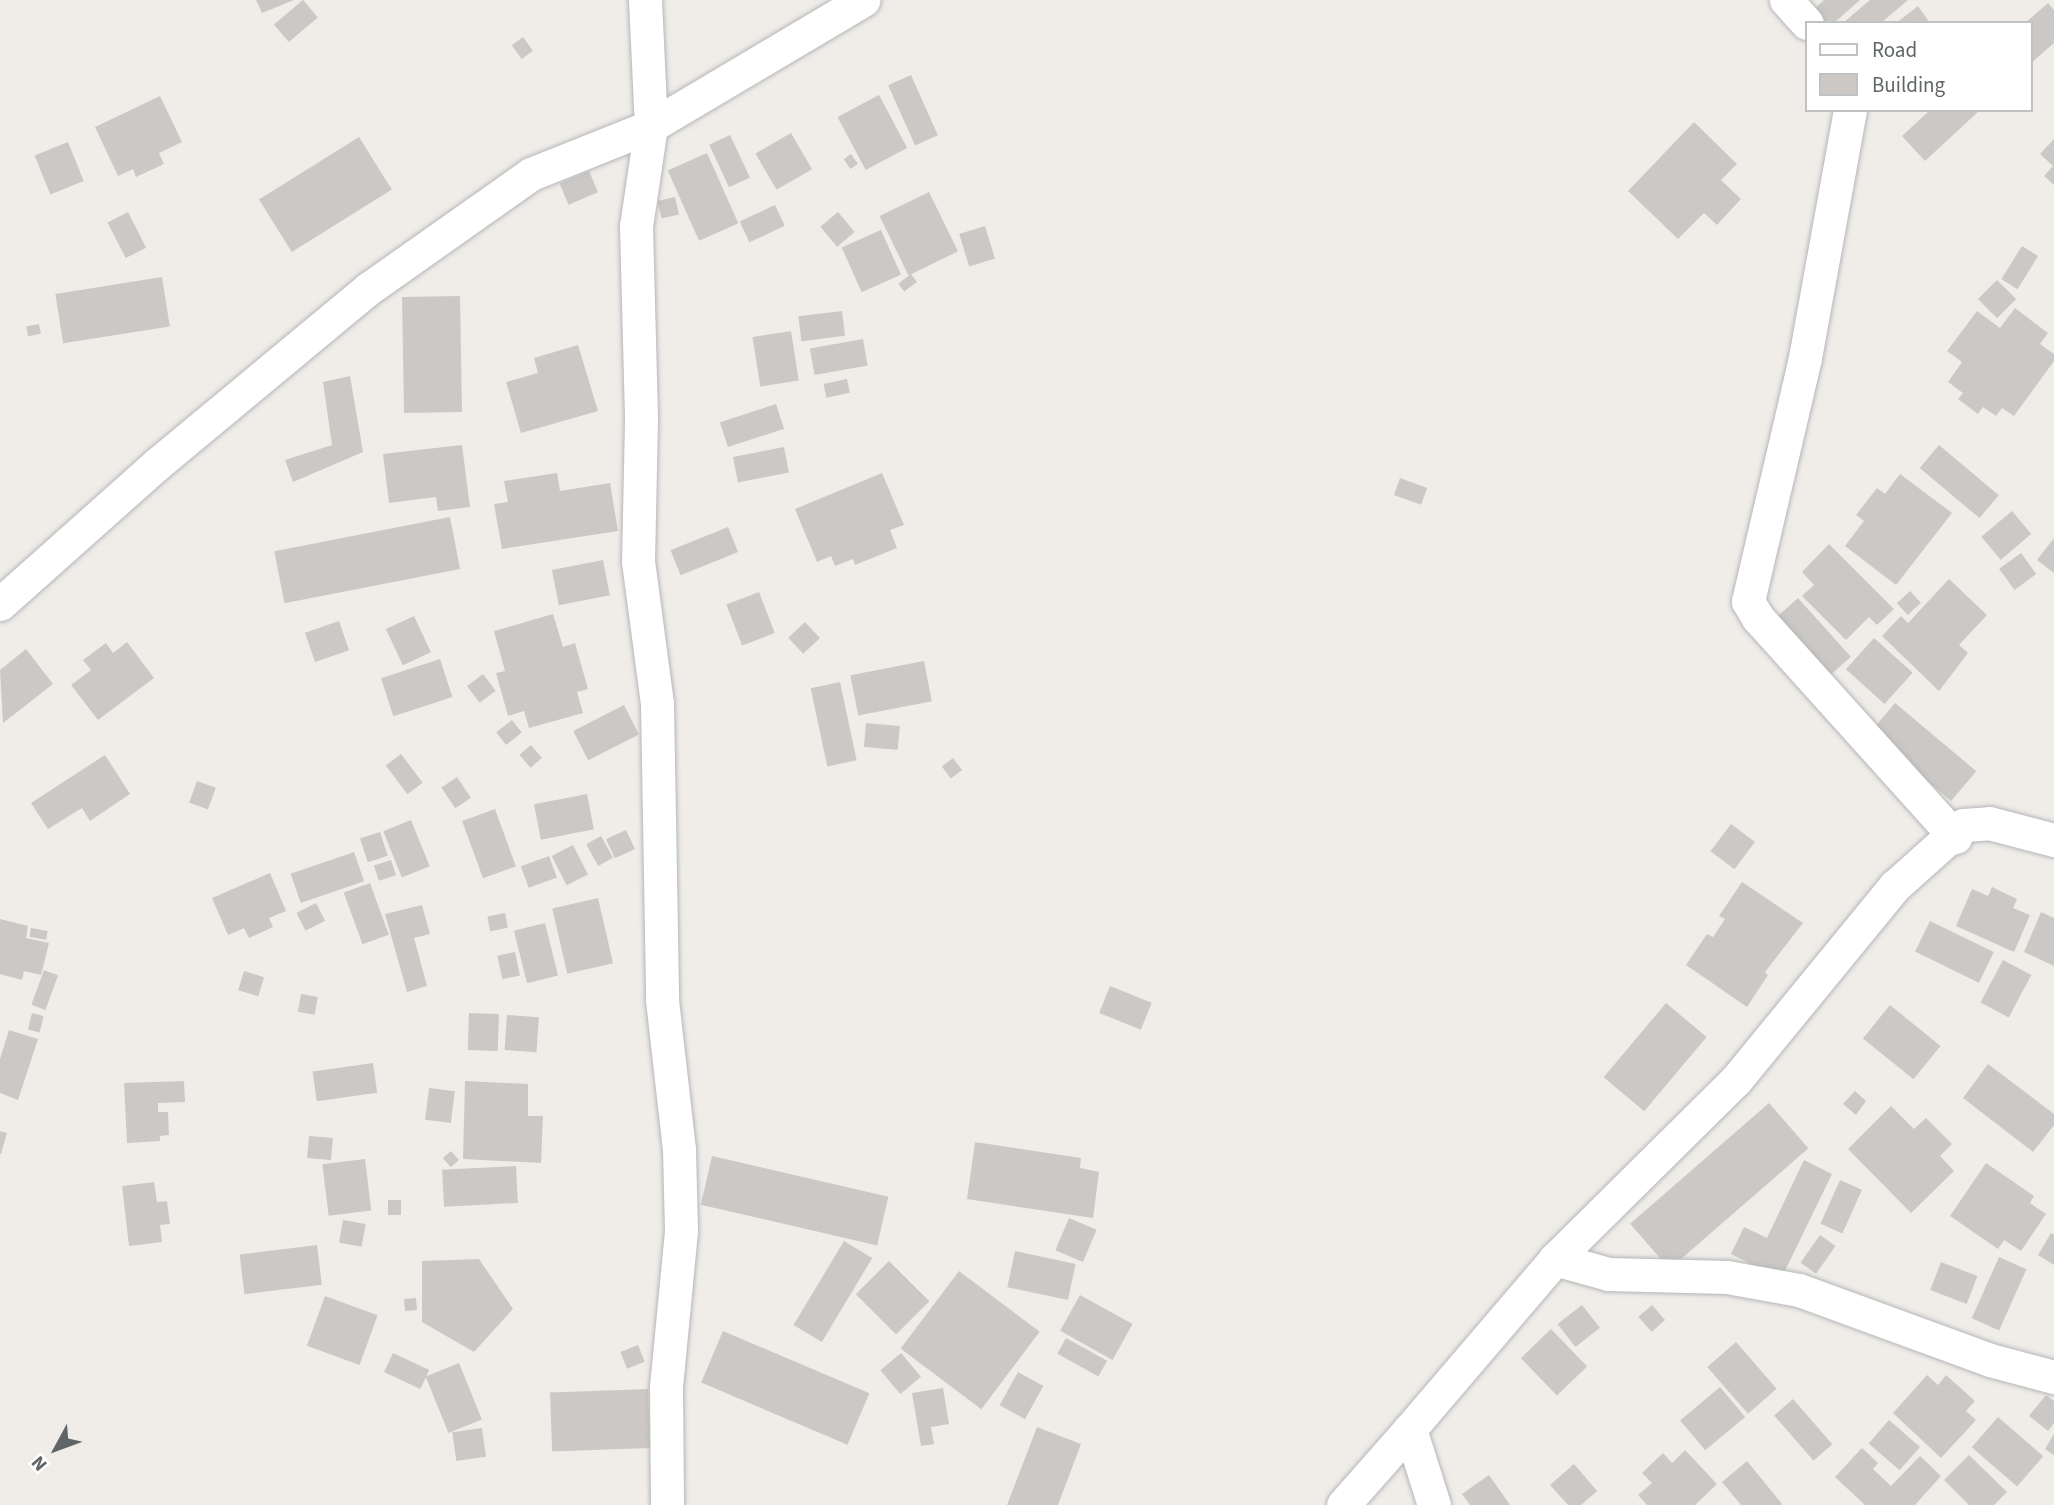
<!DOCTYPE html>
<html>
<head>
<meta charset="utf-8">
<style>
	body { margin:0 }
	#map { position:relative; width:2054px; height:1505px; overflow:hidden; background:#f0ede9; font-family:"Source Sans 3",sans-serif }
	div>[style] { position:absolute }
	.building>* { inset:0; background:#ccc8c5; transform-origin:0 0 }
	.roads { filter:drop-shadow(0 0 2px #b4b7b9) drop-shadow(0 0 2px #b4b7b9) }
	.street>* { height:33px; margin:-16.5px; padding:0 16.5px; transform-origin:16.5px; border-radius:16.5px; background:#fff }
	span { translate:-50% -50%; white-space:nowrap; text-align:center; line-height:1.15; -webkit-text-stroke:5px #fff; paint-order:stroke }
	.legend { position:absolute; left:1805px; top:21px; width:228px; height:91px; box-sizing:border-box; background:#fff; border:2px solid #bfc1c2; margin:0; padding:9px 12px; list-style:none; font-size:21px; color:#606567 }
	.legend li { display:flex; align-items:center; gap:14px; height:35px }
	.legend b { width:35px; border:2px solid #bfc1c2 }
	.north { position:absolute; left:21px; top:1414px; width:70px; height:70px; -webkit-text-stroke:5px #fff; paint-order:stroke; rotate:229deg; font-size:19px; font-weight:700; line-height:28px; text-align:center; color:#606567 }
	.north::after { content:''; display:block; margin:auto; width:24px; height:32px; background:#606567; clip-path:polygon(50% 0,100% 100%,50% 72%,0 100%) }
</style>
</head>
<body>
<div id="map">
	<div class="building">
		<div style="clip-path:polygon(256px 0,294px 0,262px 13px)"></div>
		<div style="left:303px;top:0;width:23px;height:38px;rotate:50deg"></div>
		<div style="clip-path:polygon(1824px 0,1860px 0,1834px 23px,1824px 23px,1813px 10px)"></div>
		<div style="clip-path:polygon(1870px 0,1908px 0,1881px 23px,1843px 23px)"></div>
		<div style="clip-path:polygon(2048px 3px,2054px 10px,2054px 43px,2031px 63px,2031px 23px,2025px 23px)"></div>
		<div style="clip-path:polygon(1918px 6px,1930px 23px,1896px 23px)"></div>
		<div style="left:523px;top:37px;width:17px;height:14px;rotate:54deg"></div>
		<div style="left:911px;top:75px;width:66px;height:25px;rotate:66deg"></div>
		<div style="left:879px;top:95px;width:60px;height:47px;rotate:62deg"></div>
		<div style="clip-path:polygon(160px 96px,182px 142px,159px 153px,164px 164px,136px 177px,133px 169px,118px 176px,95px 127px)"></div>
		<div style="clip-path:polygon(1930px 110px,1980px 110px,1925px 161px,1902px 136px)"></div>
		<div style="clip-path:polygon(1694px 122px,1737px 164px,1721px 180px,1741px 199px,1717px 225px,1704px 213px,1678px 239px,1628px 191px)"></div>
		<div style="left:791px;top:133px;width:42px;height:41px;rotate:60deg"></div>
		<div style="left:730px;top:135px;width:47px;height:23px;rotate:65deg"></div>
		<div style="left:359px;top:137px;width:62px;height:118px;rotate:58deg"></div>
		<div style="clip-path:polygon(2054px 139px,2054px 185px,2044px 176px,2053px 166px,2040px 154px)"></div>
		<div style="left:68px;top:142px;width:42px;height:36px;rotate:68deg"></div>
		<div style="left:707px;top:153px;width:77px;height:43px;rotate:66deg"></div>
		<div style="left:851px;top:154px;width:12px;height:9px;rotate:55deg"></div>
		<div style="left:589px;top:171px;width:23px;height:32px;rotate:67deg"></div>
		<div style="left:929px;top:192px;width:66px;height:55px;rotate:64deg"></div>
		<div style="left:675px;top:197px;width:18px;height:18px;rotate:77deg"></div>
		<div style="left:775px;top:205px;width:23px;height:39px;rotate:65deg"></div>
		<div style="left:128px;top:212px;width:40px;height:23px;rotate:63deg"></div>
		<div style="left:838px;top:212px;width:26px;height:23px;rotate:50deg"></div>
		<div style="left:985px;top:226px;width:34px;height:27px;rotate:73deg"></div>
		<div style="left:881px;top:230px;width:49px;height:43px;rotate:66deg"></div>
		<div style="left:2022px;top:246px;width:19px;height:39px;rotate:32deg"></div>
		<div style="left:911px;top:274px;width:10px;height:16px;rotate:53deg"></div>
		<div style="left:162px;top:277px;width:50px;height:108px;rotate:81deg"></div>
		<div style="left:1997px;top:280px;width:27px;height:27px;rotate:45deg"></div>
		<div style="left:460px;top:296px;width:116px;height:58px;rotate:89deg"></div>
		<div style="clip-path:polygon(2015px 308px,2048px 333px,2040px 344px,2054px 354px,2054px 361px,2014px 416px,2002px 408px,1996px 416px,1983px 407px,1978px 414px,1958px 399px,1963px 393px,1948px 382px,1962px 362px,1947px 351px,1977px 311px,2000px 328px)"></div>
		<div style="left:842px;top:311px;width:25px;height:44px;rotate:83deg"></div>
		<div style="left:39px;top:324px;width:10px;height:13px;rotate:79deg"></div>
		<div style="left:791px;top:331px;width:50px;height:39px;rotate:81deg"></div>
		<div style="left:863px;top:339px;width:27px;height:54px;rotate:80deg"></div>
		<div style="clip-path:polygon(578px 345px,598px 411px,521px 433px,506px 382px,538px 373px,534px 358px)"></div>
		<div style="clip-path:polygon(350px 376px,363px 452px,293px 482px,285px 460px,332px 445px,323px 382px)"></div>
		<div style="left:847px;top:379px;width:14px;height:24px;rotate:78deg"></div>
		<div style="left:776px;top:404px;width:26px;height:59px;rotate:72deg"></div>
		<div style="clip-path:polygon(462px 445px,470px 507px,438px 511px,436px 497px,389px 503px,383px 454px)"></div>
		<div style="left:1939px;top:445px;width:78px;height:30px;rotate:40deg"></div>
		<div style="left:784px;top:447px;width:26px;height:52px;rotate:79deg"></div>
		<div style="clip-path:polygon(557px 473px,560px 491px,610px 483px,618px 531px,502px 549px,494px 504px,508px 502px,504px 481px)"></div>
		<div style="clip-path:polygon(882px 473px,904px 525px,890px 530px,897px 548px,855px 565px,853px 559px,835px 566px,831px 556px,817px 562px,795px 509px)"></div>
		<div style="clip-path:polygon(1900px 474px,1952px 513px,1896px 585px,1845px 546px,1864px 521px,1856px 515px,1877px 488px,1885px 494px)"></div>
		<div style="left:1400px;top:478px;width:29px;height:18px;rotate:20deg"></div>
		<div style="left:2012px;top:511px;width:30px;height:40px;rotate:50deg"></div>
		<div style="left:450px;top:517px;width:53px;height:179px;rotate:79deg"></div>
		<div style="left:728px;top:527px;width:27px;height:62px;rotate:68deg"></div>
		<div style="clip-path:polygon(2054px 538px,2054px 573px,2037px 560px)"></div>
		<div style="clip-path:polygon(1829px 544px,1894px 609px,1877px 625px,1869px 617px,1846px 640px,1802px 596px,1814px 585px,1802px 572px)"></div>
		<div style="left:2021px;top:553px;width:26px;height:27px;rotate:54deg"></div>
		<div style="left:603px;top:560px;width:36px;height:52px;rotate:79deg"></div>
		<div style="clip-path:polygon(1949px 579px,1987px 615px,1959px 645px,1968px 653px,1939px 691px,1882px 636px,1901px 616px,1908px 623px)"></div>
		<div style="left:1910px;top:591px;width:16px;height:18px;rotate:47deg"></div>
		<div style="left:759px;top:592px;width:44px;height:35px;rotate:69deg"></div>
		<div style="left:1798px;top:598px;width:79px;height:37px;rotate:48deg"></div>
		<div style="clip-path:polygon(553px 614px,563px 647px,575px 643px,588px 689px,577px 692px,583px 713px,529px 728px,524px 711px,508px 716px,496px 673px,505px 671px,494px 631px)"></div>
		<div style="left:414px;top:616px;width:40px;height:31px;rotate:65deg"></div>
		<div style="left:339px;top:621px;width:31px;height:36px;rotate:71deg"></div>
		<div style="left:805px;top:622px;width:22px;height:23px;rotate:47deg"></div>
		<div style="left:1874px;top:638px;width:52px;height:42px;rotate:42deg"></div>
		<div style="clip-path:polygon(127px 642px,154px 678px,98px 720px,71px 685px,91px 670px,83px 660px,106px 643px,113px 653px)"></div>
		<div style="clip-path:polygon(26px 649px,53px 684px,3px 723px,0 670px)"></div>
		<div style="left:440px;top:659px;width:40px;height:62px;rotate:72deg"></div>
		<div style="left:924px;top:661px;width:41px;height:75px;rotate:79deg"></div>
		<div style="left:483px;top:674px;width:21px;height:20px;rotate:53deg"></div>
		<div style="left:840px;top:682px;width:80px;height:30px;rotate:78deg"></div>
		<div style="left:1895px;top:703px;width:106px;height:39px;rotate:40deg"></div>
		<div style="left:624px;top:705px;width:33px;height:57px;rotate:63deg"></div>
		<div style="left:512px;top:720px;width:16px;height:20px;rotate:52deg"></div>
		<div style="left:866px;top:723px;width:34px;height:24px;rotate:5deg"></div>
		<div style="left:531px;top:745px;width:17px;height:15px;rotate:50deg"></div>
		<div style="left:401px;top:754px;width:36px;height:19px;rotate:53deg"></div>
		<div style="clip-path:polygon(105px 755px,130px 794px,90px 821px,82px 808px,48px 829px,31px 803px)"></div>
		<div style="left:953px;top:758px;width:15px;height:14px;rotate:53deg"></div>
		<div style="left:457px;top:777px;width:25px;height:19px;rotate:56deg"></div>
		<div style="left:197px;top:781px;width:20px;height:23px;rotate:20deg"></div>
		<div style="left:587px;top:794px;width:36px;height:54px;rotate:79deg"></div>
		<div style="left:495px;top:809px;width:61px;height:35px;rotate:70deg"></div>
		<div style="left:411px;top:820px;width:50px;height:30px;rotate:68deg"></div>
		<div style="left:1731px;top:824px;width:30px;height:34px;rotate:37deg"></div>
		<div style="left:626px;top:830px;width:21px;height:22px;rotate:65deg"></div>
		<div style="left:380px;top:832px;width:25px;height:21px;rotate:72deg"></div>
		<div style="left:601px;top:836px;width:25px;height:17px;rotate:61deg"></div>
		<div style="left:573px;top:845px;width:33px;height:24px;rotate:63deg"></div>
		<div style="left:354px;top:852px;width:31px;height:67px;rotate:71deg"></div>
		<div style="left:549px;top:856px;width:23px;height:30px;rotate:70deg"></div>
		<div style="left:391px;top:860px;width:16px;height:18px;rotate:72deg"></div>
		<div style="clip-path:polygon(270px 873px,286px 911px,269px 918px,273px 927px,249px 938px,244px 928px,228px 935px,212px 898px)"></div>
		<div style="clip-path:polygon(1742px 882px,1803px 923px,1765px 972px,1768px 975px,1747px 1007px,1686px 965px,1707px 934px,1713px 937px,1725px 919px,1719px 916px)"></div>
		<div style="left:370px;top:883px;width:55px;height:28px;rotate:70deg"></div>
		<div style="clip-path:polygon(1992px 887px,2017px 899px,2013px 908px,2030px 915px,2014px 952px,1956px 926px,1972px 889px,1988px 896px)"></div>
		<div style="left:598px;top:898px;width:67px;height:47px;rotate:77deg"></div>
		<div style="left:316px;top:903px;width:20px;height:22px;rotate:63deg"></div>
		<div style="clip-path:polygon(422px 905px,430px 934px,414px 938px,427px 986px,407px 992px,385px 914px)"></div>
		<div style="clip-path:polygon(2041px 912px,2054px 918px,2054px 966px,2024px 952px)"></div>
		<div style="left:505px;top:913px;width:15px;height:18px;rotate:79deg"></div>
		<div style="clip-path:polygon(0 919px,28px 926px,26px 938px,49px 943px,41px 975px,24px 971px,22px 980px,0 974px)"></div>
		<div style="left:1930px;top:921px;width:71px;height:34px;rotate:26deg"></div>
		<div style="left:545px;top:923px;width:54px;height:32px;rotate:76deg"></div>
		<div style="left:31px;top:928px;width:17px;height:9px;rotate:10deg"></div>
		<div style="left:515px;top:952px;width:24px;height:18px;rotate:78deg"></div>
		<div style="left:2003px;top:960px;width:32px;height:48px;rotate:28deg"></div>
		<div style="left:44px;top:970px;width:15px;height:37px;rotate:20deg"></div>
		<div style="left:244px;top:971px;width:21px;height:20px;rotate:17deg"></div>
		<div style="left:1110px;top:986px;width:45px;height:29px;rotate:22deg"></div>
		<div style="left:301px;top:994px;width:17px;height:18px;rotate:10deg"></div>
		<div style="left:1666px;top:1003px;width:53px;height:97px;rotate:40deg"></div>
		<div style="left:1890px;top:1005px;width:65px;height:43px;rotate:39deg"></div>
		<div style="left:32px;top:1013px;width:12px;height:17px;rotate:14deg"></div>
		<div style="left:469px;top:1013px;width:30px;height:37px;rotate:2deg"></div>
		<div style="left:507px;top:1015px;width:32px;height:35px;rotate:4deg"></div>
		<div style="clip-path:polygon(9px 1030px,38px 1039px,18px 1100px,0 1093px,0 1059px)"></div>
		<div style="left:373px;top:1063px;width:30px;height:61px;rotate:82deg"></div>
		<div style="clip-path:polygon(1988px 1064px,2054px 1114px,2054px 1125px,2033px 1152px,1963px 1098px)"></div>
		<div style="clip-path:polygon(184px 1081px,185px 1102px,158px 1103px,158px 1112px,168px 1112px,169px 1135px,160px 1136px,160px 1141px,127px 1143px,124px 1083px)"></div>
		<div style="clip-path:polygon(465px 1081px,528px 1084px,528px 1116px,543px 1116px,541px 1163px,463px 1159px)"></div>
		<div style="left:429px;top:1088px;width:26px;height:32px;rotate:7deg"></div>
		<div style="clip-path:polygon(1855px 1091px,1866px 1101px,1856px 1115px,1843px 1104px)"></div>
		<div style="left:1769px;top:1103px;width:60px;height:184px;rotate:49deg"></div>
		<div style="clip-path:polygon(1891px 1106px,1914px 1129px,1926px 1118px,1952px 1144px,1940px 1156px,1954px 1171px,1911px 1213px,1848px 1149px)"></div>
		<div style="clip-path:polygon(0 1131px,7px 1133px,1px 1154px,0 1154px)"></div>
		<div style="left:309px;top:1136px;width:24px;height:22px;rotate:5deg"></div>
		<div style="clip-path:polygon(975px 1142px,1081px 1158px,1080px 1168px,1099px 1172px,1093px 1218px,967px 1199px)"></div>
		<div style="left:451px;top:1151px;width:12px;height:11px;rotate:48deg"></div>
		<div style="left:712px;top:1156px;width:181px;height:50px;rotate:13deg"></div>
		<div style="left:365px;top:1159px;width:52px;height:43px;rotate:83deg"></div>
		<div style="clip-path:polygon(1804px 1160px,1832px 1174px,1781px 1279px,1731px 1254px,1744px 1227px,1767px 1238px)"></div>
		<div style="clip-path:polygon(1986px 1163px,2034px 1196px,2030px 1203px,2046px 1214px,2021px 1251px,2004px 1240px,1998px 1249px,1950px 1216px)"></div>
		<div style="left:516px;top:1166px;width:37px;height:74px;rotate:87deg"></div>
		<div style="left:1840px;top:1180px;width:24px;height:48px;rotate:24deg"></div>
		<div style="clip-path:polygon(154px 1182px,157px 1202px,167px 1201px,170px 1224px,160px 1225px,162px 1242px,129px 1246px,122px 1186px)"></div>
		<div style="left:388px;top:1200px;width:13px;height:15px"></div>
		<div style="left:1069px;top:1218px;width:30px;height:35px;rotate:23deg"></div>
		<div style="left:343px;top:1220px;width:23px;height:23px;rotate:10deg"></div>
		<div style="clip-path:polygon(2051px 1233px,2054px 1235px,2054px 1265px,2038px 1255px)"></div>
		<div style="left:1820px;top:1235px;width:19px;height:34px;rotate:35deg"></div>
		<div style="left:844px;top:1241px;width:33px;height:98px;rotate:31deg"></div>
		<div style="left:317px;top:1245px;width:40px;height:78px;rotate:83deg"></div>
		<div style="left:1015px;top:1251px;width:62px;height:37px;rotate:12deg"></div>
		<div style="left:1999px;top:1257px;width:30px;height:67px;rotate:24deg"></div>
		<div style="clip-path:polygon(479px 1259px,513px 1309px,474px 1352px,422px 1322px,422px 1261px)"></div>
		<div style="left:889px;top:1261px;width:57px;height:47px;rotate:45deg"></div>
		<div style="left:1941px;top:1262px;width:39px;height:30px;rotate:21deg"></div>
		<div style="left:959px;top:1271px;width:101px;height:97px;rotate:37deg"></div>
		<div style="left:1080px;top:1295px;width:60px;height:41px;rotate:29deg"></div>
		<div style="left:325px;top:1296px;width:56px;height:53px;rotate:20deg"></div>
		<div style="left:416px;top:1298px;width:12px;height:12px;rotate:85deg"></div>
		<div style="left:1582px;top:1305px;width:29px;height:31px;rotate:52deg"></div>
		<div style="left:1652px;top:1305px;width:20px;height:18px;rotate:49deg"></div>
		<div style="left:1551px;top:1329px;width:52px;height:42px;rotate:46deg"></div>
		<div style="left:723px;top:1331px;width:159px;height:56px;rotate:23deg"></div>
		<div style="left:1066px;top:1338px;width:47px;height:18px;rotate:29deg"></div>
		<div style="left:1736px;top:1342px;width:62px;height:38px;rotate:49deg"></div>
		<div style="left:638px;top:1345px;width:18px;height:19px;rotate:68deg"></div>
		<div style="left:393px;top:1353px;width:40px;height:21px;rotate:25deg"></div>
		<div style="left:901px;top:1353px;width:31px;height:27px;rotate:50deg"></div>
		<div style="left:459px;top:1363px;width:61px;height:36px;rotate:68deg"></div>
		<div style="left:1018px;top:1372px;width:29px;height:38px;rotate:29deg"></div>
		<div style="clip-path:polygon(1927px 1375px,1938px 1385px,1946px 1375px,1975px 1401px,1966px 1411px,1976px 1420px,1941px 1458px,1893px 1413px)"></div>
		<div style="left:1720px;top:1387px;width:39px;height:52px;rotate:50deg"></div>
		<div style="clip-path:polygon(943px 1388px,949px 1424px,931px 1427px,934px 1444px,921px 1446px,912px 1393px)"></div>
		<div style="left:648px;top:1389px;width:59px;height:98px;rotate:88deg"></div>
		<div style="clip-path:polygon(2046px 1395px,2054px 1401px,2054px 1423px,2048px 1431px,2029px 1416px)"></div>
		<div style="left:1793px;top:1399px;width:60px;height:25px;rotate:49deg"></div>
		<div style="left:1998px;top:1417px;width:60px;height:40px;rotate:41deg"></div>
		<div style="left:1889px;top:1420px;width:41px;height:31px;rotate:41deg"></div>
		<div style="clip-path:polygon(1037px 1427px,1081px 1444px,1058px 1505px,1007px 1505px)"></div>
		<div style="left:482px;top:1428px;width:29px;height:30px;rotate:82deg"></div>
		<div style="clip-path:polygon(2054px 1434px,2054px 1455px,2045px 1449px)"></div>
		<div style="clip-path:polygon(1862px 1448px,1878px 1463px,1873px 1469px,1891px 1486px,1920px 1456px,1941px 1476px,1915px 1505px,1865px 1505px,1835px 1477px)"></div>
		<div style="clip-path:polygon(1685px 1450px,1717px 1484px,1695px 1505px,1647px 1505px,1638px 1495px,1652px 1483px,1642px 1473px,1663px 1453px,1672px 1463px)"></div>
		<div style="clip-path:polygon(1969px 1455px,2007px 1492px,1994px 1505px,1969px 1505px,1944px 1480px)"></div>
		<div style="clip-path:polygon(1747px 1461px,1782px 1504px,1781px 1505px,1741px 1505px,1722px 1482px)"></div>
		<div style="clip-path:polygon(1574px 1464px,1597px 1491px,1581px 1505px,1568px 1505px,1550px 1485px)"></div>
		<div style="clip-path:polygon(1489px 1475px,1510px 1505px,1470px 1505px,1462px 1494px)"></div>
	</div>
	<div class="roads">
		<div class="street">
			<div style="left:645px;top:0;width:126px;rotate:87.3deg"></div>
			<div style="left:651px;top:126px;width:101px;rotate:98.5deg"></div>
			<div style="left:636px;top:226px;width:194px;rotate:88.5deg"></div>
			<div style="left:641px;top:420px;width:141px;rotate:91.2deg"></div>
			<div style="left:638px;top:561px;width:143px;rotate:82.4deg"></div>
			<div style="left:657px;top:703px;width:297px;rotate:89deg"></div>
			<div style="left:662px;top:1000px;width:150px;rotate:83.5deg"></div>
			<div style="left:679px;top:1149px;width:82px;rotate:88.6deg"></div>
			<div style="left:681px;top:1231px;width:157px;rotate:95.5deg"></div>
			<div style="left:666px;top:1387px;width:118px;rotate:89.5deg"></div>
			<div style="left:1786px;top:0;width:31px;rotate:48deg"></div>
			<div style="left:1850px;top:110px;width:252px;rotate:100.3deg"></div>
			<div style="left:1805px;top:358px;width:250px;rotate:103.2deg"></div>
			<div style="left:1748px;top:601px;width:20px;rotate:60deg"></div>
			<div style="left:1758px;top:618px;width:295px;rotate:48deg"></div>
			<div style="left:0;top:604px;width:209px;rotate:-41.7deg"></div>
			<div style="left:156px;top:465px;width:276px;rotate:-39.7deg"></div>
			<div style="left:368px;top:289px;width:199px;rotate:-35.2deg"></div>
			<div style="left:531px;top:174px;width:129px;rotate:-21.8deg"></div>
			<div style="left:651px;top:126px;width:247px;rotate:-30.7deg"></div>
			<div style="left:1555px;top:1259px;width:55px;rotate:15.8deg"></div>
			<div style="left:1608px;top:1274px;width:119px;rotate:1.4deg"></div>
			<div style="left:1727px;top:1277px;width:73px;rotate:10.2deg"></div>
			<div style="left:1799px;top:1290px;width:203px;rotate:20.1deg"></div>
			<div style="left:1990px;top:1360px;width:66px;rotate:14.9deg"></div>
			<div style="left:1343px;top:1505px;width:101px;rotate:-48.6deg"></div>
			<div style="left:1434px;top:1505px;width:80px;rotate:-107.5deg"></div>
			<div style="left:1410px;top:1429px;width:223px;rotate:-49.5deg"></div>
			<div style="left:1555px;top:1259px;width:255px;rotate:-44.7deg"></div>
			<div style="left:1736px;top:1080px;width:251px;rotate:-50.7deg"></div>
			<div style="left:1895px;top:886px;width:91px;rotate:-41.9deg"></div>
			<div style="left:1963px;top:825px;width:26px;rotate:-4deg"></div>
			<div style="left:1989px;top:823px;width:67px;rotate:14.7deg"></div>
		</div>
	</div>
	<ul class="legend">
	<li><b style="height:9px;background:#fff"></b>Road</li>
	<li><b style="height:19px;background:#ccc8c5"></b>Building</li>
	</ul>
	<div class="north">N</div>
</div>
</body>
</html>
